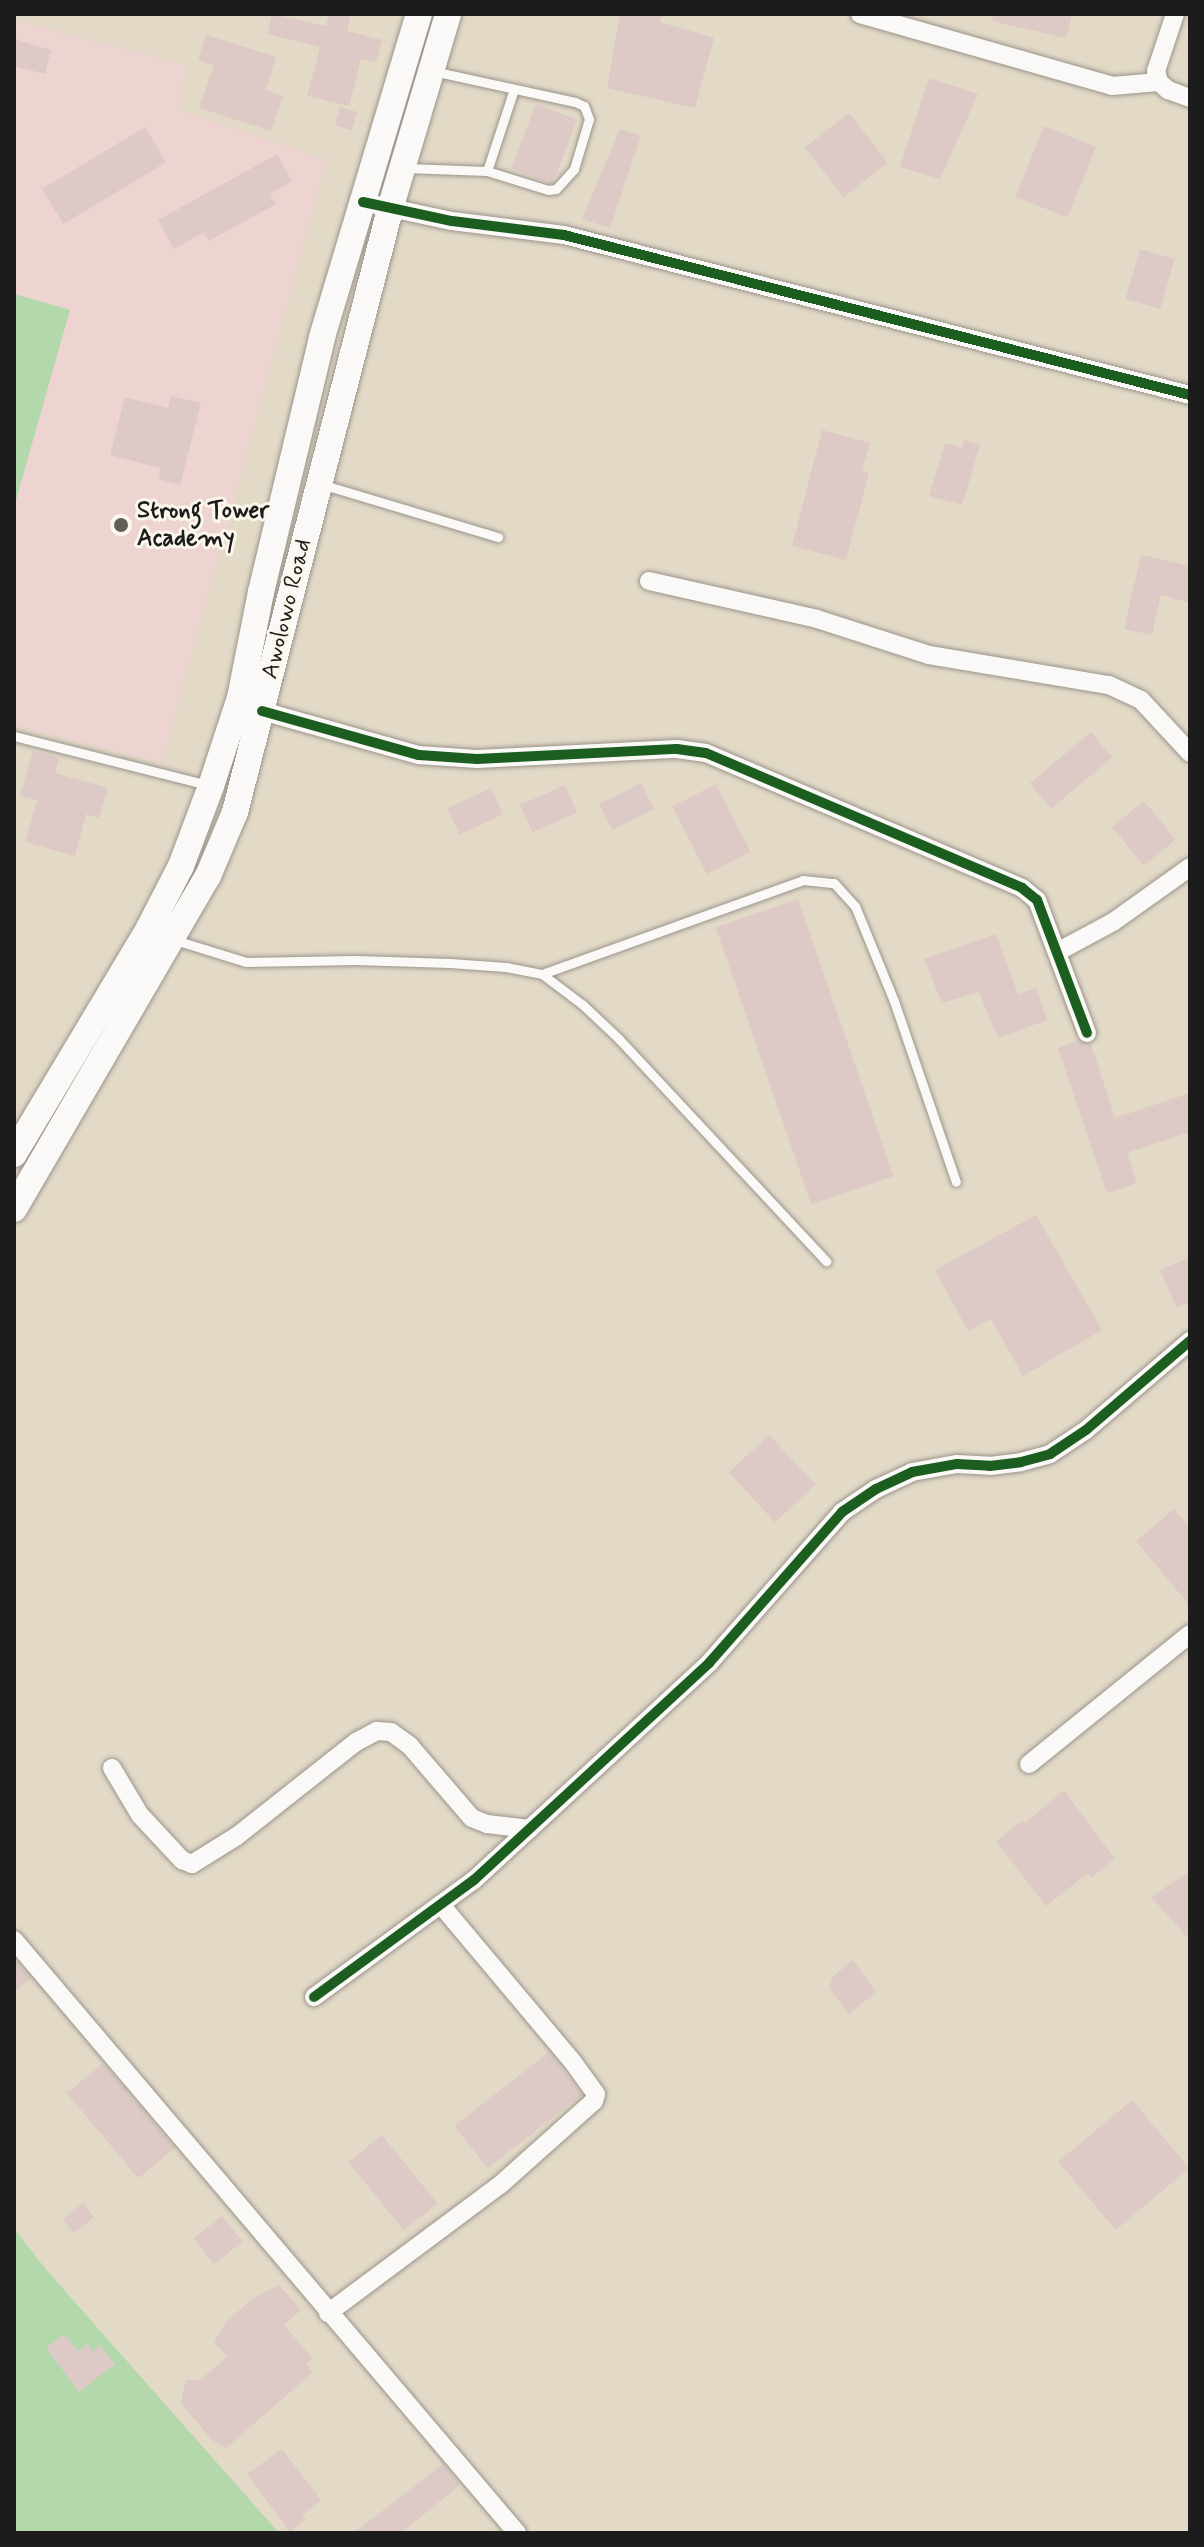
<!DOCTYPE html>
<html>
<head>
<meta charset="utf-8">
<style>
	body { margin:0 }
	#map { position:relative; width:1204px; height:2547px; overflow:hidden; background:#e2d9c7; font-family:Mynerve,sans-serif }
	div>[style] { position:absolute }
	.built>* { inset:0; background:#edd4d0 }
	.green>* { inset:0; background:#b2d8ac }
	.building>* { inset:0; background:#ddcac6; transform-origin:0 0 }
	.roads { filter:drop-shadow(0 0 2px #9a958b) drop-shadow(0 0 2px #9a958b) }
	.service>* { height:9px; margin:-4.5px; padding:0 4.5px; transform-origin:4.5px; border-radius:4.5px; background:#fbf9f7 }
	.minor>* { height:18px; margin:-9px; padding:0 9px; transform-origin:9px; border-radius:9px; background:#fbf9f7 }
	.secondary>* { height:26px; margin:-13px; padding:0 13px; transform-origin:13px; border-radius:13px; background:#fbf9f7 }
	.cycleway>* { height:10px; margin:-5px; padding:0 5px; transform-origin:5px; border-radius:5px; background:#1b5e20 }
	.dots>* { width:22px; height:22px; translate:-50% -50%; box-sizing:border-box; border:4px solid #fbf7ec; border-radius:50% }
	span { translate:-50% -50%; white-space:nowrap; text-align:center; line-height:1.15; -webkit-text-stroke:6px #fbf7ec; paint-order:stroke }
	.poi-label { font-size:24px; color:#1c1c1c; font-weight:700 }
	.left { translate:0 -50%; text-align:left }
	.street-label { font-size:24px; color:#1c1c1c }
	.frame { position:absolute; inset:0; border:16px solid #1c1c1c; pointer-events:none }
</style>
</head>
<body>
<div id="map">
	<div class="built">
		<div style="clip-path:polygon(14px 20px,187px 65px,179px 110px,327px 160px,162px 763px,14px 725px)"></div>
	</div>
	<div class="green">
		<div style="clip-path:polygon(14px 294px,70px 310px,14px 507px)"></div>
		<div style="clip-path:polygon(14px 2229px,49px 2273px,279px 2533px,14px 2533px)"></div>
	</div>
	<div class="building">
		<div style="clip-path:polygon(272px 14px,326px 26px,329px 14px,351px 14px,347px 31px,382px 40px,376px 62px,361px 59px,349px 106px,307px 96px,320px 47px,267px 34px)"></div>
		<div style="clip-path:polygon(620px 14px,662px 14px,660px 22px,714px 38px,695px 108px,607px 88px)"></div>
		<div style="clip-path:polygon(993px 14px,1072px 14px,1066px 38px,992px 21px)"></div>
		<div style="clip-path:polygon(206px 35px,276px 57px,266px 90px,283px 96px,271px 131px,199px 108px,214px 65px,198px 60px)"></div>
		<div style="clip-path:polygon(14px 39px,51px 50px,45px 74px,14px 66px)"></div>
		<div style="clip-path:polygon(929px 78px,978px 94px,940px 179px,900px 167px)"></div>
		<div style="left:536px;top:104px;width:44px;height:69px;rotate:21deg"></div>
		<div style="left:340px;top:107px;width:18px;height:19px;rotate:16deg"></div>
		<div style="left:849px;top:113px;width:63px;height:56px;rotate:52deg"></div>
		<div style="left:1044px;top:126px;width:56px;height:76px;rotate:22deg"></div>
		<div style="left:145px;top:127px;width:41px;height:120px;rotate:59deg"></div>
		<div style="clip-path:polygon(620px 129px,641px 136px,610px 228px,582px 219px)"></div>
		<div style="clip-path:polygon(277px 154px,292px 181px,270px 194px,276px 204px,209px 241px,204px 232px,174px 249px,158px 220px)"></div>
		<div style="left:1140px;top:249px;width:36px;height:52px;rotate:16deg"></div>
		<div style="clip-path:polygon(171px 396px,201px 403px,180px 485px,159px 479px,161px 468px,110px 455px,125px 397px,168px 408px)"></div>
		<div style="clip-path:polygon(822px 430px,870px 443px,862px 471px,869px 473px,846px 560px,792px 546px)"></div>
		<div style="clip-path:polygon(964px 440px,980px 445px,962px 505px,929px 496px,945px 443px,962px 448px)"></div>
		<div style="clip-path:polygon(1141px 555px,1190px 566px,1190px 603px,1161px 595px,1152px 635px,1124px 629px)"></div>
		<div style="left:1091px;top:732px;width:33px;height:80px;rotate:50deg"></div>
		<div style="clip-path:polygon(33px 751px,59px 758px,55px 773px,108px 788px,99px 818px,86px 814px,75px 856px,25px 842px,37px 800px,20px 796px)"></div>
		<div style="left:641px;top:783px;width:29px;height:47px;rotate:63deg"></div>
		<div style="left:716px;top:784px;width:76px;height:49px;rotate:63deg"></div>
		<div style="left:565px;top:785px;width:30px;height:49px;rotate:66deg"></div>
		<div style="left:491px;top:788px;width:29px;height:48px;rotate:65deg"></div>
		<div style="left:1144px;top:801px;width:50px;height:41px;rotate:51deg"></div>
		<div style="left:798px;top:899px;width:293px;height:87px;rotate:71deg"></div>
		<div style="clip-path:polygon(996px 934px,1018px 994px,1036px 988px,1047px 1020px,998px 1038px,979px 992px,942px 1003px,924px 959px)"></div>
		<div style="clip-path:polygon(1078px 1041px,1091px 1044px,1115px 1118px,1190px 1093px,1190px 1132px,1127px 1153px,1137px 1183px,1107px 1193px,1058px 1048px)"></div>
		<div style="clip-path:polygon(1036px 1215px,1102px 1330px,1023px 1376px,991px 1319px,968px 1331px,935px 1270px)"></div>
		<div style="clip-path:polygon(1190px 1257px,1190px 1302px,1177px 1308px,1160px 1270px)"></div>
		<div style="left:769px;top:1435px;width:68px;height:55px;rotate:47deg"></div>
		<div style="clip-path:polygon(1174px 1509px,1190px 1528px,1190px 1606px,1136px 1541px)"></div>
		<div style="clip-path:polygon(1064px 1790px,1115px 1859px,1091px 1878px,1087px 1874px,1046px 1906px,996px 1841px,1023px 1820px,1025px 1823px)"></div>
		<div style="clip-path:polygon(1190px 1871px,1190px 1940px,1151px 1897px)"></div>
		<div style="clip-path:polygon(14px 1959px,31px 1978px,14px 1992px)"></div>
		<div style="clip-path:polygon(853px 1960px,876px 1992px,849px 2014px,829px 1988px,832px 1977px)"></div>
		<div style="left:549px;top:2052px;width:54px;height:120px;rotate:52deg"></div>
		<div style="left:103px;top:2063px;width:111px;height:47px;rotate:50deg"></div>
		<div style="left:1132px;top:2100px;width:89px;height:96px;rotate:50deg"></div>
		<div style="left:382px;top:2135px;width:88px;height:43px;rotate:51deg"></div>
		<div style="left:83px;top:2203px;width:18px;height:26px;rotate:52deg"></div>
		<div style="left:222px;top:2216px;width:33px;height:36px;rotate:52deg"></div>
		<div style="clip-path:polygon(279px 2285px,301px 2310px,284px 2325px,312px 2358px,307px 2364px,312px 2373px,226px 2448px,212px 2440px,181px 2403px,186px 2380px,200px 2380px,227px 2357px,214px 2342px,227px 2321px,252px 2299px)"></div>
		<div style="clip-path:polygon(64px 2334px,78px 2351px,87px 2344px,93px 2351px,100px 2345px,115px 2364px,79px 2392px,46px 2348px)"></div>
		<div style="clip-path:polygon(282px 2449px,321px 2500px,302px 2515px,306px 2519px,290px 2532px,247px 2474px)"></div>
		<div style="clip-path:polygon(443px 2464px,460px 2485px,401px 2533px,354px 2533px)"></div>
	</div>
	<div class="roads">
		<div class="service">
			<div style="left:406px;top:168px;width:81px;rotate:2.1deg"></div>
			<div style="left:487px;top:171px;width:64px;rotate:17.3deg"></div>
			<div style="left:548px;top:190px;width:8px;rotate:-7deg"></div>
			<div style="left:556px;top:189px;width:27px;rotate:-48deg"></div>
			<div style="left:574px;top:169px;width:52px;rotate:-73.3deg"></div>
			<div style="left:589px;top:119px;width:14px;rotate:-111deg"></div>
			<div style="left:584px;top:106px;width:10px;rotate:-156deg"></div>
			<div style="left:575px;top:102px;width:145px;rotate:-167.7deg"></div>
			<div style="left:487px;top:171px;width:86px;rotate:-71.8deg"></div>
			<div style="left:321px;top:484px;width:185px;rotate:16.7deg"></div>
			<div style="left:14px;top:736px;width:200px;rotate:14.2deg"></div>
			<div style="left:175px;top:940px;width:74px;rotate:17.2deg"></div>
			<div style="left:246px;top:962px;width:109px;rotate:-1.1deg"></div>
			<div style="left:355px;top:960px;width:95px;rotate:1.8deg"></div>
			<div style="left:450px;top:963px;width:56px;rotate:4.1deg"></div>
			<div style="left:506px;top:967px;width:37px;rotate:11deg"></div>
			<div style="left:542px;top:974px;width:51px;rotate:37.1deg"></div>
			<div style="left:583px;top:1005px;width:50px;rotate:43.4deg"></div>
			<div style="left:619px;top:1039px;width:304px;rotate:47deg"></div>
			<div style="left:542px;top:974px;width:277px;rotate:-19.8deg"></div>
			<div style="left:803px;top:880px;width:31px;rotate:6deg"></div>
			<div style="left:834px;top:883px;width:31px;rotate:48deg"></div>
			<div style="left:855px;top:906px;width:103px;rotate:67.7deg"></div>
			<div style="left:894px;top:1001px;width:191px;rotate:71.1deg"></div>
		</div>
		<div class="minor">
			<div style="left:860px;top:14px;width:262px;rotate:15.9deg"></div>
			<div style="left:1112px;top:86px;width:47px;rotate:-4.9deg"></div>
			<div style="left:1175px;top:14px;width:60px;rotate:108.4deg"></div>
			<div style="left:1156px;top:71px;width:11px;rotate:75deg"></div>
			<div style="left:1159px;top:82px;width:12px;rotate:42deg"></div>
			<div style="left:1168px;top:90px;width:23px;rotate:20deg"></div>
			<div style="left:363px;top:202px;width:91px;rotate:12.1deg"></div>
			<div style="left:452px;top:221px;width:113px;rotate:7.1deg"></div>
			<div style="left:564px;top:235px;width:646px;rotate:14.34deg"></div>
			<div style="left:649px;top:581px;width:172px;rotate:12.7deg"></div>
			<div style="left:817px;top:619px;width:118px;rotate:17.8deg"></div>
			<div style="left:929px;top:655px;width:182px;rotate:9.5deg"></div>
			<div style="left:1109px;top:685px;width:35px;rotate:25deg"></div>
			<div style="left:1141px;top:700px;width:72px;rotate:47.2deg"></div>
			<div style="left:262px;top:711px;width:163px;rotate:15.7deg"></div>
			<div style="left:419px;top:755px;width:58px;rotate:3.9deg"></div>
			<div style="left:477px;top:759px;width:200px;rotate:-2.9deg"></div>
			<div style="left:677px;top:749px;width:29px;rotate:8deg"></div>
			<div style="left:706px;top:753px;width:344px;rotate:23.1deg"></div>
			<div style="left:1022px;top:888px;width:19px;rotate:39deg"></div>
			<div style="left:1037px;top:900px;width:142px;rotate:69.4deg"></div>
			<div style="left:1059px;top:951px;width:61px;rotate:-28.2deg"></div>
			<div style="left:1113px;top:922px;width:95px;rotate:-35.5deg"></div>
			<div style="left:1029px;top:1764px;width:207px;rotate:-38.9deg"></div>
			<div style="left:112px;top:1768px;width:55px;rotate:59.2deg"></div>
			<div style="left:140px;top:1815px;width:62px;rotate:47deg"></div>
			<div style="left:182px;top:1860px;width:11px;rotate:22deg"></div>
			<div style="left:192px;top:1864px;width:53px;rotate:-31.9deg"></div>
			<div style="left:237px;top:1836px;width:152px;rotate:-38.3deg"></div>
			<div style="left:356px;top:1742px;width:24px;rotate:-28deg"></div>
			<div style="left:377px;top:1731px;width:14px;rotate:4deg"></div>
			<div style="left:391px;top:1732px;width:24px;rotate:36deg"></div>
			<div style="left:410px;top:1746px;width:95px;rotate:49.3deg"></div>
			<div style="left:472px;top:1818px;width:16px;rotate:22deg"></div>
			<div style="left:487px;top:1824px;width:43px;rotate:6.6deg"></div>
			<div style="left:14px;top:1940px;width:778px;rotate:49.69deg"></div>
			<div style="left:314px;top:1997px;width:198px;rotate:-36.2deg"></div>
			<div style="left:474px;top:1880px;width:320px;rotate:-42.7deg"></div>
			<div style="left:709px;top:1663px;width:201px;rotate:-48.6deg"></div>
			<div style="left:842px;top:1512px;width:41px;rotate:-34.1deg"></div>
			<div style="left:876px;top:1489px;width:40px;rotate:-25deg"></div>
			<div style="left:912px;top:1472px;width:46px;rotate:-10.1deg"></div>
			<div style="left:957px;top:1464px;width:33px;rotate:3deg"></div>
			<div style="left:990px;top:1466px;width:31px;rotate:-7deg"></div>
			<div style="left:1021px;top:1462px;width:30px;rotate:-15deg"></div>
			<div style="left:1050px;top:1454px;width:43px;rotate:-33.7deg"></div>
			<div style="left:1086px;top:1430px;width:137px;rotate:-40.6deg"></div>
			<div style="left:328px;top:2313px;width:214px;rotate:-36.7deg"></div>
			<div style="left:500px;top:2185px;width:126px;rotate:-41.8deg"></div>
			<div style="left:594px;top:2101px;width:7px;rotate:-74deg"></div>
			<div style="left:596px;top:2094px;width:41px;rotate:-126deg"></div>
			<div style="left:572px;top:2061px;width:204px;rotate:-130deg"></div>
		</div>
		<div class="secondary">
			<div style="left:14px;top:1154px;width:263px;rotate:-59.1deg"></div>
			<div style="left:149px;top:928px;width:70px;rotate:-62.7deg"></div>
			<div style="left:181px;top:866px;width:85px;rotate:-69.4deg"></div>
			<div style="left:211px;top:786px;width:93px;rotate:-71.8deg"></div>
			<div style="left:240px;top:698px;width:108px;rotate:-78.8deg"></div>
			<div style="left:261px;top:592px;width:262px;rotate:-76.5deg"></div>
			<div style="left:322px;top:337px;width:337px;rotate:-73.3deg"></div>
			<div style="left:14px;top:1209px;width:385px;rotate:-59.8deg"></div>
			<div style="left:208px;top:876px;width:69px;rotate:-67.1deg"></div>
			<div style="left:235px;top:812px;width:623px;rotate:-75.58deg"></div>
			<div style="left:390px;top:209px;width:203px;rotate:-73.4deg"></div>
		</div>
	</div>
	<div class="cycleway">
		<div style="left:363px;top:202px;width:91px;rotate:12.1deg"></div>
		<div style="left:452px;top:221px;width:113px;rotate:7.1deg"></div>
		<div style="left:564px;top:235px;width:646px;rotate:14.34deg"></div>
		<div style="left:262px;top:711px;width:163px;rotate:15.7deg"></div>
		<div style="left:419px;top:755px;width:58px;rotate:3.9deg"></div>
		<div style="left:477px;top:759px;width:200px;rotate:-2.9deg"></div>
		<div style="left:677px;top:749px;width:29px;rotate:8deg"></div>
		<div style="left:706px;top:753px;width:344px;rotate:23.1deg"></div>
		<div style="left:1022px;top:888px;width:19px;rotate:39deg"></div>
		<div style="left:1037px;top:900px;width:142px;rotate:69.4deg"></div>
		<div style="left:314px;top:1997px;width:198px;rotate:-36.2deg"></div>
		<div style="left:474px;top:1880px;width:320px;rotate:-42.7deg"></div>
		<div style="left:709px;top:1663px;width:201px;rotate:-48.6deg"></div>
		<div style="left:842px;top:1512px;width:41px;rotate:-34.1deg"></div>
		<div style="left:876px;top:1489px;width:40px;rotate:-25deg"></div>
		<div style="left:912px;top:1472px;width:46px;rotate:-10.1deg"></div>
		<div style="left:957px;top:1464px;width:33px;rotate:3deg"></div>
		<div style="left:990px;top:1466px;width:31px;rotate:-7deg"></div>
		<div style="left:1021px;top:1462px;width:30px;rotate:-15deg"></div>
		<div style="left:1050px;top:1454px;width:43px;rotate:-33.7deg"></div>
		<div style="left:1086px;top:1430px;width:137px;rotate:-40.6deg"></div>
	</div>
	<div class="dots">
		<div style="left:121px;top:525px;background:#615e58"></div>
	</div>
	<div class="poi-label">
		<span class="left" style="left:137px;top:525px">Strong Tower<br>Academy</span>
	</div>
	<div class="street-label">
		<span style="left:287px;top:609px;rotate:-76deg">Awolowo Road</span>
	</div>
	<div class="frame"></div>
</div>
</body>
</html>
